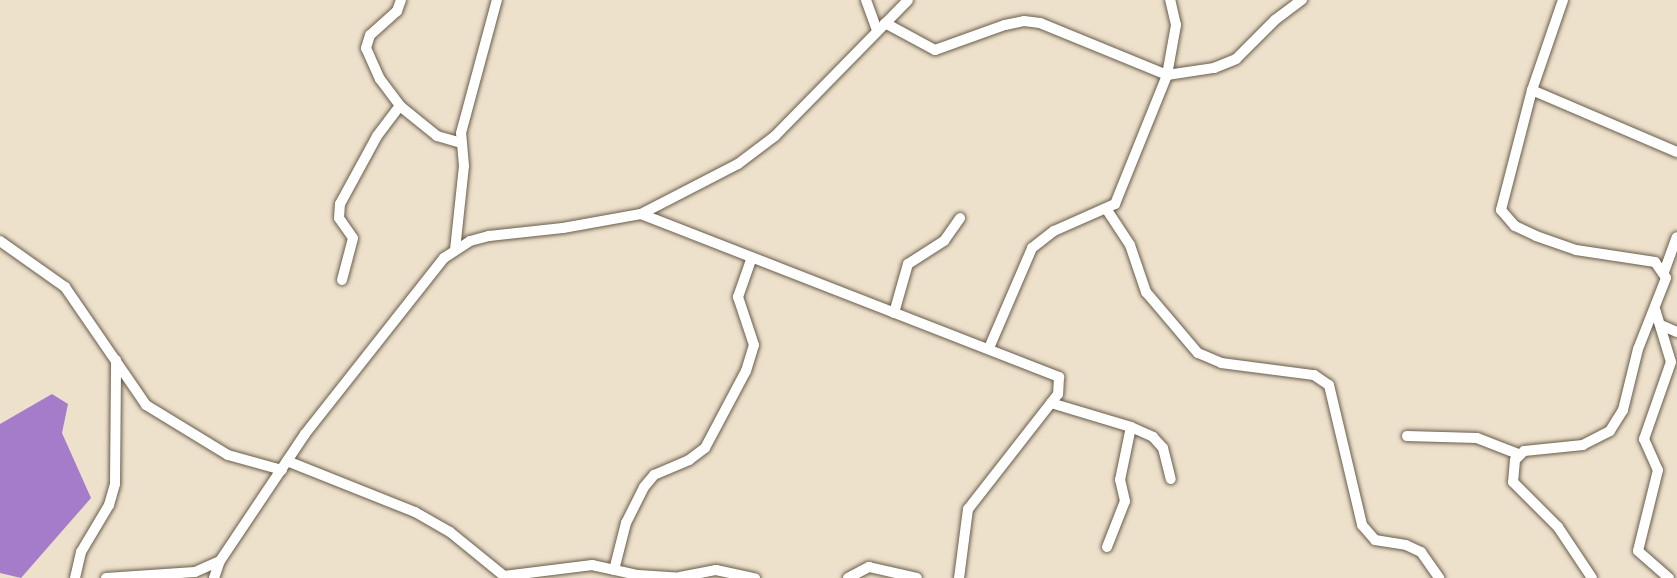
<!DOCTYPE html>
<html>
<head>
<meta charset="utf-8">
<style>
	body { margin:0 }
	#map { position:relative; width:1677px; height:578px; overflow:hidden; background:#eee1cc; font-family:Overpass,sans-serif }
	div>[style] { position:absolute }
	.water>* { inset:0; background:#a57cc9 }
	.roads { filter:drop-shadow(0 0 2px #685d4b) drop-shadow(0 0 2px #685d4b) }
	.street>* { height:10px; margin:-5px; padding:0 5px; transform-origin:5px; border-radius:5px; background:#fff }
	span { translate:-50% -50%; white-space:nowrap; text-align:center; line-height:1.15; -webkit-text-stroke:5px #fff; paint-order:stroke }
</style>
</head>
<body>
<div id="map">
	<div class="water">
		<div style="clip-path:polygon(52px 394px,68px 404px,62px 433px,91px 498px,21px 578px,0 573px,0 424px)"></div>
	</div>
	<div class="roads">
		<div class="street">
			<div style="left:401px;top:0;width:12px;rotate:110deg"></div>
			<div style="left:397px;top:11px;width:36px;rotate:138deg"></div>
			<div style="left:370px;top:35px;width:14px;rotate:107deg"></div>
			<div style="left:366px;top:48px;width:34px;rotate:66deg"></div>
			<div style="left:380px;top:79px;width:34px;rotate:53deg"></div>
			<div style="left:400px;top:106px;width:48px;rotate:39deg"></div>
			<div style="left:437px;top:136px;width:25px;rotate:16deg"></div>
			<div style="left:866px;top:0;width:33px;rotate:70deg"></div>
			<div style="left:1563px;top:0;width:95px;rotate:109deg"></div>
			<div style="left:1532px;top:90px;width:124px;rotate:104.5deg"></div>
			<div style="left:1501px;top:210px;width:21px;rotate:49deg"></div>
			<div style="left:1515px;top:226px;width:23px;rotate:25deg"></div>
			<div style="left:1536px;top:236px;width:42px;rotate:19.3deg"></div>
			<div style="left:1576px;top:250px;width:80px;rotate:8.6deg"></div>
			<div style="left:1655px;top:262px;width:19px;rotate:55deg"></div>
			<div style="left:1666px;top:278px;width:76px;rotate:111.5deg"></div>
			<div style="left:1638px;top:349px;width:63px;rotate:103.8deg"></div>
			<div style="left:1623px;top:410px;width:25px;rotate:122deg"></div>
			<div style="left:1610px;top:431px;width:30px;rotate:153deg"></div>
			<div style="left:1583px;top:445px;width:59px;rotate:174.2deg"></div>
			<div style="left:1524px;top:451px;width:13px;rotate:135deg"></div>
			<div style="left:1515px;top:460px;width:22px;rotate:95deg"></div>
			<div style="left:1513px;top:482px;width:64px;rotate:45deg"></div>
			<div style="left:1558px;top:527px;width:61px;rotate:56.3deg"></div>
			<div style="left:885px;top:23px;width:57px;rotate:28.4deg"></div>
			<div style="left:935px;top:50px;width:74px;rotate:-19.7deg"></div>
			<div style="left:1005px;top:25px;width:19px;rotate:-12deg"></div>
			<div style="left:1024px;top:21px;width:16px;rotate:7deg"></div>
			<div style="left:1040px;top:23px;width:137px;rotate:22.3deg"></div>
			<div style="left:1167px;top:75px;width:48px;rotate:-8.5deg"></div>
			<div style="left:1214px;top:68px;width:24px;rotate:-22deg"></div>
			<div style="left:1236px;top:59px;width:55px;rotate:-45deg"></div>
			<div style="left:1275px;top:20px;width:34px;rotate:-37deg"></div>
			<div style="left:1532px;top:90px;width:158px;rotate:23.2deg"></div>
			<div style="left:1107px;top:210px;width:42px;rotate:56.7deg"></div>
			<div style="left:1130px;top:245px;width:50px;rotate:71.2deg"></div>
			<div style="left:1146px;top:292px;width:80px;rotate:49.6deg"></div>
			<div style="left:1198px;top:353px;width:25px;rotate:23deg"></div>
			<div style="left:1221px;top:363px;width:94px;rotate:7.4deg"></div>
			<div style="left:1314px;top:375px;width:18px;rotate:34deg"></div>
			<div style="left:1329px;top:385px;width:144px;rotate:76.7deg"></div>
			<div style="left:1362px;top:525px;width:20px;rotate:49deg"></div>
			<div style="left:1375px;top:540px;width:31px;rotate:9deg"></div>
			<div style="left:1406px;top:545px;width:17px;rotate:25deg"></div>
			<div style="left:1421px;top:552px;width:32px;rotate:55deg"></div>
			<div style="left:641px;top:214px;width:449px;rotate:21.3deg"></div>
			<div style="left:1059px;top:377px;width:17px;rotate:93deg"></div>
			<div style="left:1058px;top:394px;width:146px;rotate:128deg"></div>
			<div style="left:968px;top:509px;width:70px;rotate:97.4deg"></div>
			<div style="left:0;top:241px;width:80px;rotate:35.3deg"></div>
			<div style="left:65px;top:287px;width:143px;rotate:55.5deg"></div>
			<div style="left:146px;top:405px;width:96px;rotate:31.4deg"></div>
			<div style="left:228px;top:455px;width:56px;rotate:15.5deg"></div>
			<div style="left:455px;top:250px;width:84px;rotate:-83.9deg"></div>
			<div style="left:464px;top:166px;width:33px;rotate:-95deg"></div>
			<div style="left:461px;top:133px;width:138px;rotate:-74.9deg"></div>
			<div style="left:1664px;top:272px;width:37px;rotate:-70deg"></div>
			<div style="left:342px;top:280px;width:43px;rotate:-75.3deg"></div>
			<div style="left:353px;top:238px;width:24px;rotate:-125deg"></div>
			<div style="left:339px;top:218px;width:14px;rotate:-86deg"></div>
			<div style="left:340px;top:204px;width:77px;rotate:-61.4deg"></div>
			<div style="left:377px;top:136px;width:38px;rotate:-53deg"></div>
			<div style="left:1655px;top:309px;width:55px;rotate:73.2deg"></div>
			<div style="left:1671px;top:362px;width:82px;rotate:109.3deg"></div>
			<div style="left:1644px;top:439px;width:34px;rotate:66deg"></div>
			<div style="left:1658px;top:470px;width:83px;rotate:103.9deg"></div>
			<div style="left:1638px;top:551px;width:41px;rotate:41.1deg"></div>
			<div style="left:894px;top:313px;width:51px;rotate:-74.1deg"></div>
			<div style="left:908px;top:264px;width:43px;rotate:-32.6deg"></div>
			<div style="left:944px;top:241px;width:28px;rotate:-55deg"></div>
			<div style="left:1661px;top:325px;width:17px;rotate:24deg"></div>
			<div style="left:989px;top:348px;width:109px;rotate:-66.7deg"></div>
			<div style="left:1032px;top:248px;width:28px;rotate:-38deg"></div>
			<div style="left:1054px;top:231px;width:67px;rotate:-23.9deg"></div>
			<div style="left:1115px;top:204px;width:139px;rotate:-68deg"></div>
			<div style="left:1167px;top:75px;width:51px;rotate:-79.8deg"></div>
			<div style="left:1176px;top:25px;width:26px;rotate:-103deg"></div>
			<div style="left:1051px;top:403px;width:84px;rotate:16.7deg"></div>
			<div style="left:1131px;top:427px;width:24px;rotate:24deg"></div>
			<div style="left:1153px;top:437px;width:15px;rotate:48deg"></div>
			<div style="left:1163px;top:448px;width:32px;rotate:76deg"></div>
			<div style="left:1407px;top:436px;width:70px;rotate:1.6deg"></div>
			<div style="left:1477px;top:438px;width:44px;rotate:21.3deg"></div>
			<div style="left:287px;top:461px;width:138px;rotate:21.7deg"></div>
			<div style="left:415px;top:512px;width:40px;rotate:29.7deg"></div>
			<div style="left:450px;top:532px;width:70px;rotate:39.2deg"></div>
			<div style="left:504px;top:576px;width:89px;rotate:-7.1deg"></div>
			<div style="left:592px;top:565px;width:47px;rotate:12.3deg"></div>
			<div style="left:638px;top:575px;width:46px;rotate:3.7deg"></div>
			<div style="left:1107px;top:547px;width:49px;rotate:-68.6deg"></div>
			<div style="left:1125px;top:501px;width:22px;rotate:-103deg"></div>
			<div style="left:1120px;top:480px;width:54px;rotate:-78.3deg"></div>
			<div style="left:614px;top:570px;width:49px;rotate:-75.7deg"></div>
			<div style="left:626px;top:523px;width:40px;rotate:-63.4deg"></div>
			<div style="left:644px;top:487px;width:16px;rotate:-50deg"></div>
			<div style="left:654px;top:475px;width:38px;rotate:-23deg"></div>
			<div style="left:689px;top:460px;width:20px;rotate:-37deg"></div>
			<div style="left:705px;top:448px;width:87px;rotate:-62deg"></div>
			<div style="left:746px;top:371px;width:27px;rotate:-73deg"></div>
			<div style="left:754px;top:345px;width:51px;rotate:-108.4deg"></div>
			<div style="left:738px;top:297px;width:42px;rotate:-70.7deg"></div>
			<div style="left:680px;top:577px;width:37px;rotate:-11deg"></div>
			<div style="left:716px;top:570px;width:40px;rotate:12deg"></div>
			<div style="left:75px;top:578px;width:27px;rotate:-77deg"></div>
			<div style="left:81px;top:552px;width:55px;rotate:-59.2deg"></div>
			<div style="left:109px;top:505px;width:22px;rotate:-74deg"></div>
			<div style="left:115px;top:484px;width:124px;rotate:-89.5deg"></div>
			<div style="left:106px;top:578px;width:89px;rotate:-3.9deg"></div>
			<div style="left:195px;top:572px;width:27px;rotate:-24deg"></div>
			<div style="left:220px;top:561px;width:153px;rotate:-56.2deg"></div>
			<div style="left:305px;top:434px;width:224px;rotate:-51.7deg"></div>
			<div style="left:444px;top:258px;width:31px;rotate:-33deg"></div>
			<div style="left:470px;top:241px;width:20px;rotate:-15deg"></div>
			<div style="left:489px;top:236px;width:74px;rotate:-6.2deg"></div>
			<div style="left:563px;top:228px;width:79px;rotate:-10.2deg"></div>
			<div style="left:641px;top:214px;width:109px;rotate:-27.3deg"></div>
			<div style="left:738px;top:164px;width:46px;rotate:-37.1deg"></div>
			<div style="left:775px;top:136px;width:190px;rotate:-45.6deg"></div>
			<div style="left:214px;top:578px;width:18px;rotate:-71deg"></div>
			<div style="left:848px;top:578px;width:24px;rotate:-28deg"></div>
			<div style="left:869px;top:567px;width:49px;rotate:12.9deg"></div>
		</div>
	</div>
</div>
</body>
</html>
